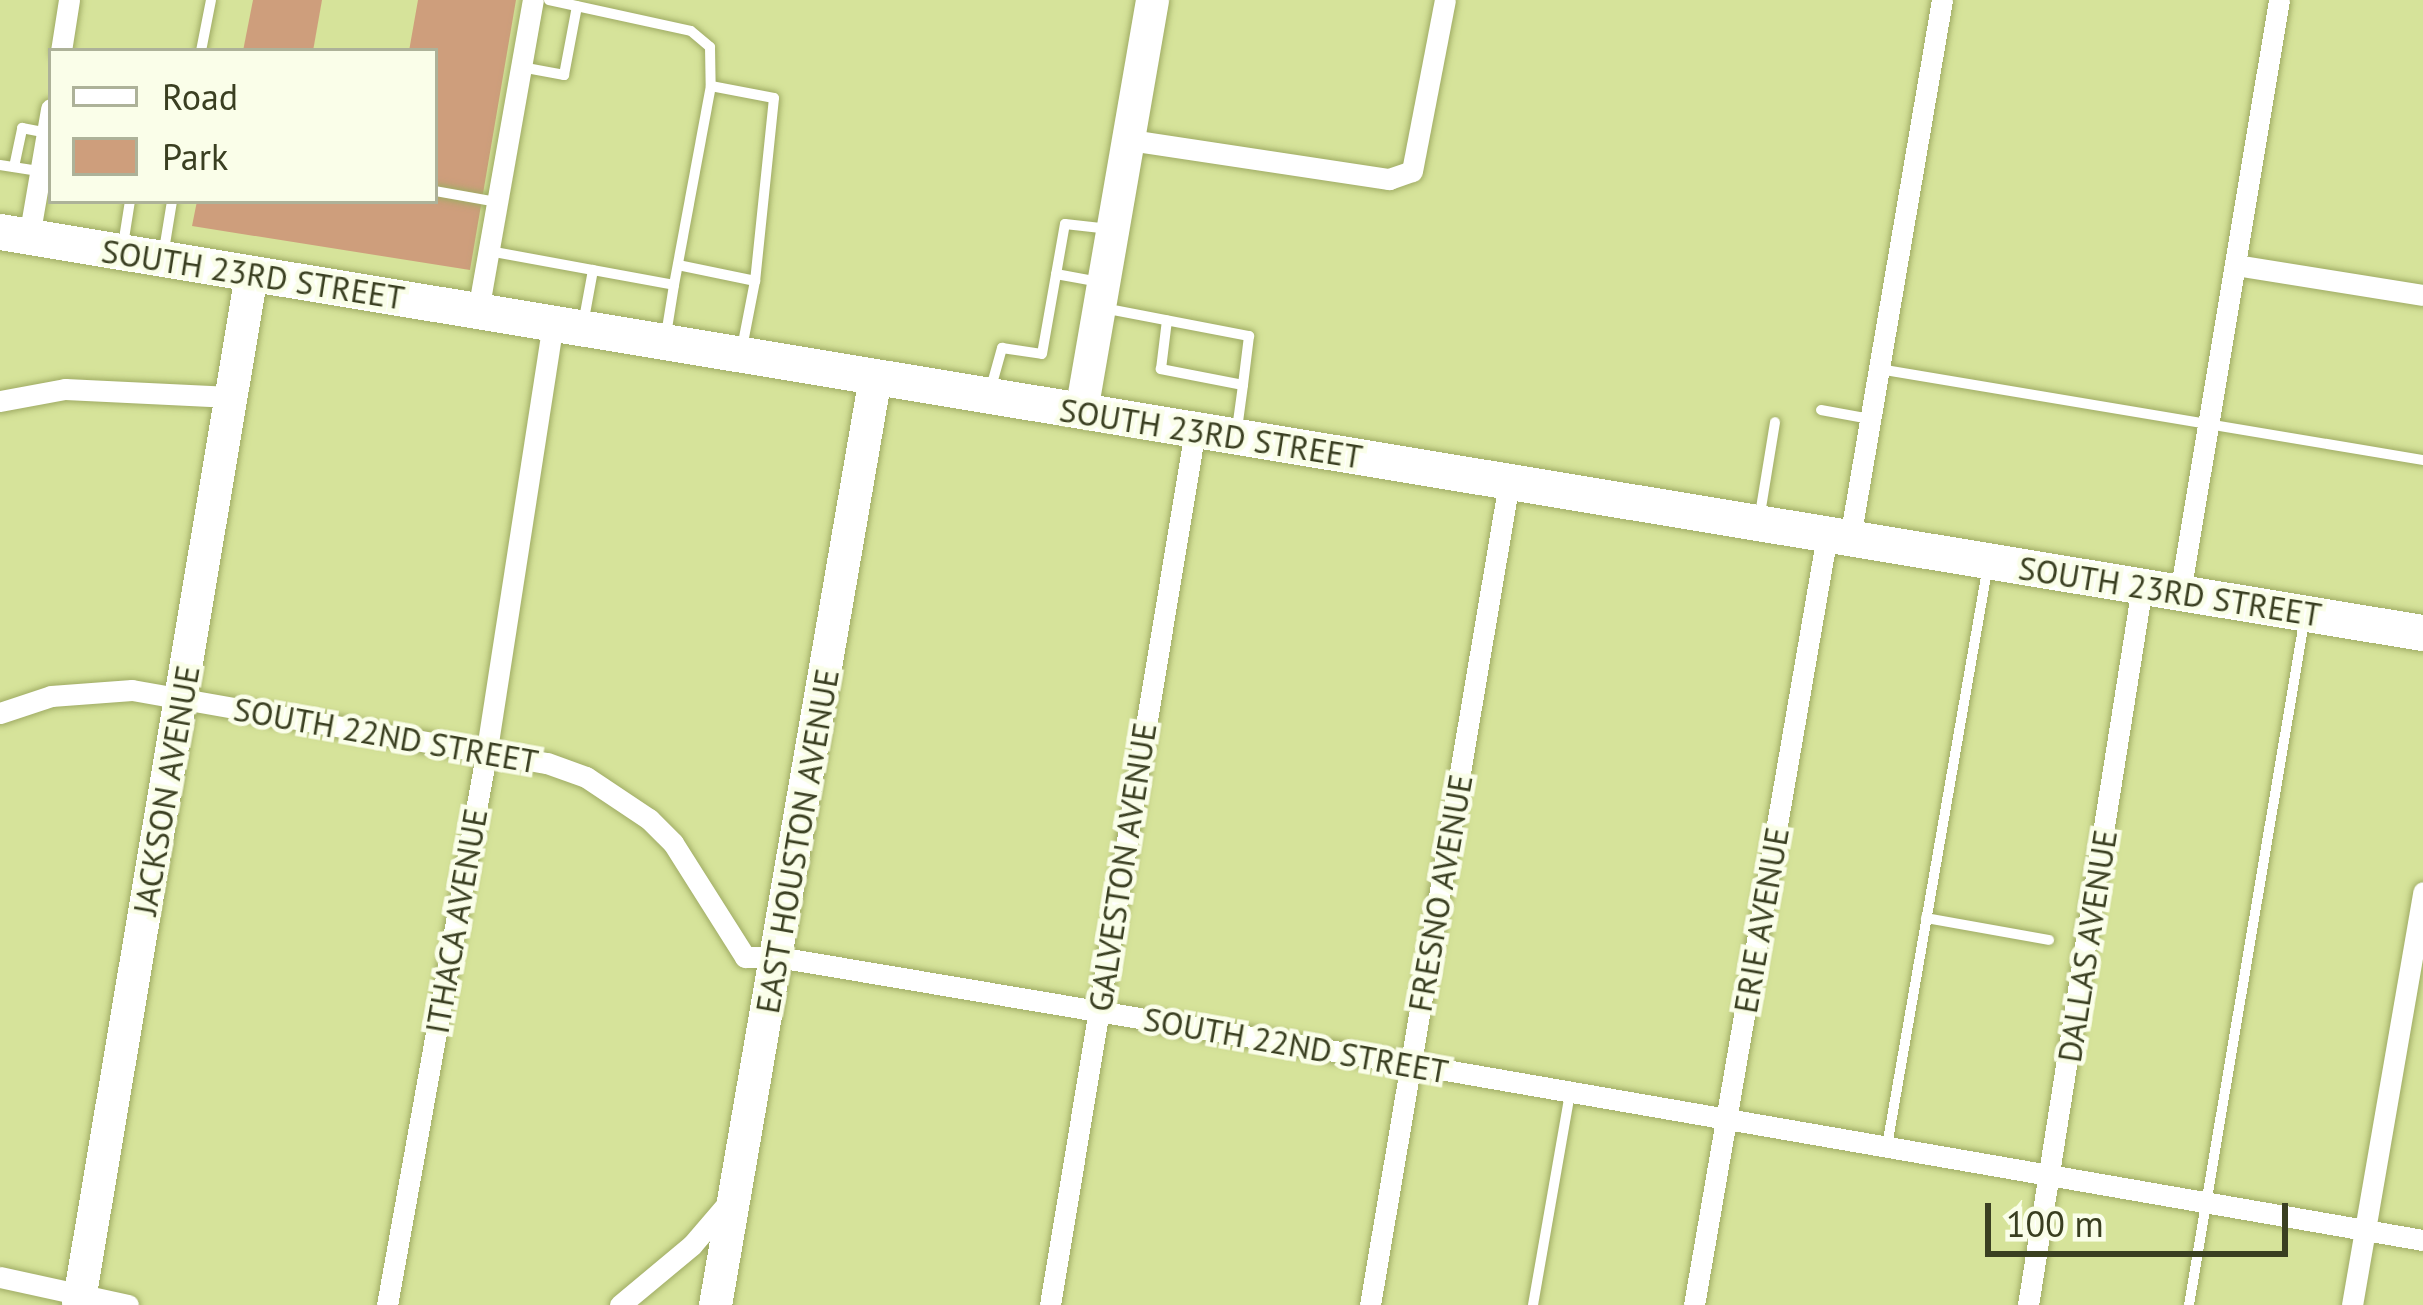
<!DOCTYPE html>
<html>
<head>
<meta charset="utf-8">
<style>
	body { margin:0 }
	#map { position:relative; width:2423px; height:1305px; overflow:hidden; background:#d6e39a; font-family:"PT Sans",sans-serif }
	div>[style] { position:absolute }
	.green>* { inset:0; background:#ce9e7c }
	.roads { filter:drop-shadow(0 0 3px #9fab64) drop-shadow(0 0 3px #9fab64) }
	.lane>* { height:10px; margin:-5px; padding:0 5px; transform-origin:5px; border-radius:5px; background:#fff }
	.street>* { height:21px; margin:-10.5px; padding:0 10.5px; transform-origin:10.5px; border-radius:10.5px; background:#fff }
	.secondary>* { height:33px; margin:-16.5px; padding:0 16.5px; transform-origin:16.5px; border-radius:16.5px; background:#fff }
	.primary>* { height:36px; margin:-18px; padding:0 18px; transform-origin:18px; border-radius:18px; background:#fff }
	span { translate:-50% -50%; white-space:nowrap; text-align:center; line-height:1.15; -webkit-text-stroke:9px #fafee9; paint-order:stroke }
	.street-label { font-size:33px; color:#3a3f21 }
	.legend { position:absolute; left:48px; top:48px; width:390px; height:156px; box-sizing:border-box; background:#fafee9; border:3px solid #adb299; margin:0; padding:15px 21px; list-style:none; font-size:36px; color:#3a3f21 }
	.legend li { display:flex; align-items:center; gap:24px; height:60px }
	.legend b { width:60px; border:3px solid #adb299 }
	.scale { position:absolute; left:1985px; top:1203px; width:303px; height:54px; box-sizing:border-box; border:6px solid #3a3f21; border-top:0; padding-left:15px; font-size:36px; line-height:42px; white-space:nowrap; color:#3a3f21; -webkit-text-stroke:9px #fafee9; paint-order:stroke }
</style>
</head>
<body>
<div id="map">
	<div class="green">
		<div style="clip-path:polygon(253px 0,322px 0,313px 51px,243px 51px)"></div>
		<div style="clip-path:polygon(418px 0,516px 0,470px 270px,192px 226px,197px 201px,435px 201px,435px 51px,409px 51px)"></div>
	</div>
	<div class="roads">
		<div class="lane">
			<div style="left:549px;top:0;width:145px;rotate:12.3deg"></div>
			<div style="left:691px;top:31px;width:25px;rotate:40deg"></div>
			<div style="left:710px;top:47px;width:39px;rotate:89deg"></div>
			<div style="left:201px;top:51px;width:52px;rotate:-78.9deg"></div>
			<div style="left:521px;top:67px;width:44px;rotate:10.5deg"></div>
			<div style="left:564px;top:75px;width:70px;rotate:-79.3deg"></div>
			<div style="left:0;top:165px;width:52px;rotate:8.9deg"></div>
			<div style="left:14px;top:167px;width:40px;rotate:-78deg"></div>
			<div style="left:22px;top:128px;width:25px;rotate:11deg"></div>
			<div style="left:435px;top:191px;width:63px;rotate:10.1deg"></div>
			<div style="left:123px;top:245px;width:45px;rotate:-81deg"></div>
			<div style="left:164px;top:250px;width:50px;rotate:-80.7deg"></div>
			<div style="left:489px;top:251px;width:188px;rotate:10.4deg"></div>
			<div style="left:674px;top:285px;width:202px;rotate:-79.5deg"></div>
			<div style="left:711px;top:86px;width:64px;rotate:10.8deg"></div>
			<div style="left:774px;top:98px;width:184px;rotate:95.9deg"></div>
			<div style="left:678px;top:265px;width:79px;rotate:11.7deg"></div>
			<div style="left:755px;top:281px;width:68px;rotate:101deg"></div>
			<div style="left:1056px;top:274px;width:45px;rotate:10.3deg"></div>
			<div style="left:1103px;top:308px;width:149px;rotate:10.9deg"></div>
			<div style="left:1249px;top:336px;width:49px;rotate:97deg"></div>
			<div style="left:1243px;top:385px;width:84px;rotate:-169deg"></div>
			<div style="left:1161px;top:369px;width:49px;rotate:-83deg"></div>
			<div style="left:584px;top:319px;width:50px;rotate:-79.6deg"></div>
			<div style="left:666px;top:335px;width:51px;rotate:-80.9deg"></div>
			<div style="left:1879px;top:369px;width:552px;rotate:9.5deg"></div>
			<div style="left:990px;top:391px;width:45px;rotate:-74.4deg"></div>
			<div style="left:1002px;top:348px;width:40px;rotate:8.5deg"></div>
			<div style="left:1042px;top:354px;width:132px;rotate:-80deg"></div>
			<div style="left:1065px;top:224px;width:45px;rotate:6.3deg"></div>
			<div style="left:1821px;top:410px;width:50px;rotate:10.4deg"></div>
			<div style="left:1237px;top:429px;width:44px;rotate:-82.2deg"></div>
			<div style="left:1760px;top:514px;width:93px;rotate:-80.7deg"></div>
			<div style="left:1926px;top:918px;width:125px;rotate:10.1deg"></div>
			<div style="left:1887px;top:1146px;width:590px;rotate:-80.14deg"></div>
			<div style="left:1533px;top:1305px;width:216px;rotate:-80.1deg"></div>
			<div style="left:2189px;top:1305px;width:693px;rotate:-80.44deg"></div>
		</div>
		<div class="street">
			<div style="left:61px;top:51px;width:52px;rotate:-81.1deg"></div>
			<div style="left:1130px;top:140px;width:262px;rotate:8.6deg"></div>
			<div style="left:1389px;top:179px;width:24px;rotate:-19deg"></div>
			<div style="left:1412px;top:171px;width:174px;rotate:-79.1deg"></div>
			<div style="left:29px;top:237px;width:130px;rotate:-80.2deg"></div>
			<div style="left:2236px;top:265px;width:189px;rotate:9.1deg"></div>
			<div style="left:478px;top:311px;width:316px;rotate:-80deg"></div>
			<div style="left:0;top:401px;width:66px;rotate:-10.5deg"></div>
			<div style="left:65px;top:389px;width:166px;rotate:2.8deg"></div>
			<div style="left:1850px;top:538px;width:546px;rotate:-80.3deg"></div>
			<div style="left:2180px;top:593px;width:601px;rotate:-80.52deg"></div>
			<div style="left:0;top:713px;width:54px;rotate:-18.4deg"></div>
			<div style="left:51px;top:696px;width:81px;rotate:-4.2deg"></div>
			<div style="left:132px;top:690px;width:421px;rotate:10deg"></div>
			<div style="left:547px;top:763px;width:41px;rotate:19.7deg"></div>
			<div style="left:586px;top:777px;width:76px;rotate:33.7deg"></div>
			<div style="left:649px;top:819px;width:34px;rotate:45deg"></div>
			<div style="left:673px;top:843px;width:135px;rotate:57.7deg"></div>
			<div style="left:745px;top:957px;width:33px"></div>
			<div style="left:778px;top:957px;width:642px;rotate:9.59deg"></div>
			<div style="left:1411px;top:1064px;width:1027px;rotate:9.87deg"></div>
			<div style="left:0;top:1277px;width:131px;rotate:12.3deg"></div>
			<div style="left:387px;top:1305px;width:565px;rotate:-79.8deg"></div>
			<div style="left:487px;top:749px;width:430px;rotate:-81.2deg"></div>
			<div style="left:620px;top:1305px;width:94px;rotate:-39.8deg"></div>
			<div style="left:692px;top:1245px;width:55px;rotate:-49.4deg"></div>
			<div style="left:1050px;top:1305px;width:887px;rotate:-80.59deg"></div>
			<div style="left:1370px;top:1305px;width:835px;rotate:-80.41deg"></div>
			<div style="left:1694px;top:1305px;width:781px;rotate:-80.2deg"></div>
			<div style="left:2028px;top:1305px;width:727px;rotate:-80.98deg"></div>
			<div style="left:2352px;top:1305px;width:419px;rotate:-80.2deg"></div>
		</div>
		<div class="secondary">
			<div style="left:1081px;top:411px;width:417px;rotate:-80.2deg"></div>
			<div style="left:78px;top:1305px;width:1045px;rotate:-80.47deg"></div>
			<div style="left:715px;top:1305px;width:942px;rotate:-80.22deg"></div>
		</div>
		<div class="primary">
			<div style="left:0;top:232px;width:2456px;rotate:9.4deg"></div>
		</div>
	</div>
	<div class="street-label">
		<span style="left:253px;top:274px;rotate:9deg">SOUTH 23RD STREET</span>
		<span style="left:1211px;top:433px;rotate:9deg">SOUTH 23RD STREET</span>
		<span style="left:2170px;top:591px;rotate:9deg">SOUTH 23RD STREET</span>
		<span style="left:386px;top:735px;rotate:10deg">SOUTH 22ND STREET</span>
		<span style="left:166px;top:790px;rotate:-80deg">JACKSON AVENUE</span>
		<span style="left:797px;top:841px;rotate:-80deg">EAST HOUSTON AVENUE</span>
		<span style="left:1122px;top:867px;rotate:-81deg">GALVESTON AVENUE</span>
		<span style="left:1440px;top:893px;rotate:-80deg">FRESNO AVENUE</span>
		<span style="left:1761px;top:920px;rotate:-80deg">ERIE AVENUE</span>
		<span style="left:456px;top:921px;rotate:-80deg">ITHACA AVENUE</span>
		<span style="left:2087px;top:946px;rotate:-81deg">DALLAS AVENUE</span>
		<span style="left:1296px;top:1045px;rotate:10deg">SOUTH 22ND STREET</span>
	</div>
	<ul class="legend">
	<li><b style="height:15px;background:#fff"></b>Road</li>
	<li><b style="height:33px;background:#ce9e7c"></b>Park</li>
	</ul>
	<div class="scale">100 m</div>
</div>
</body>
</html>
